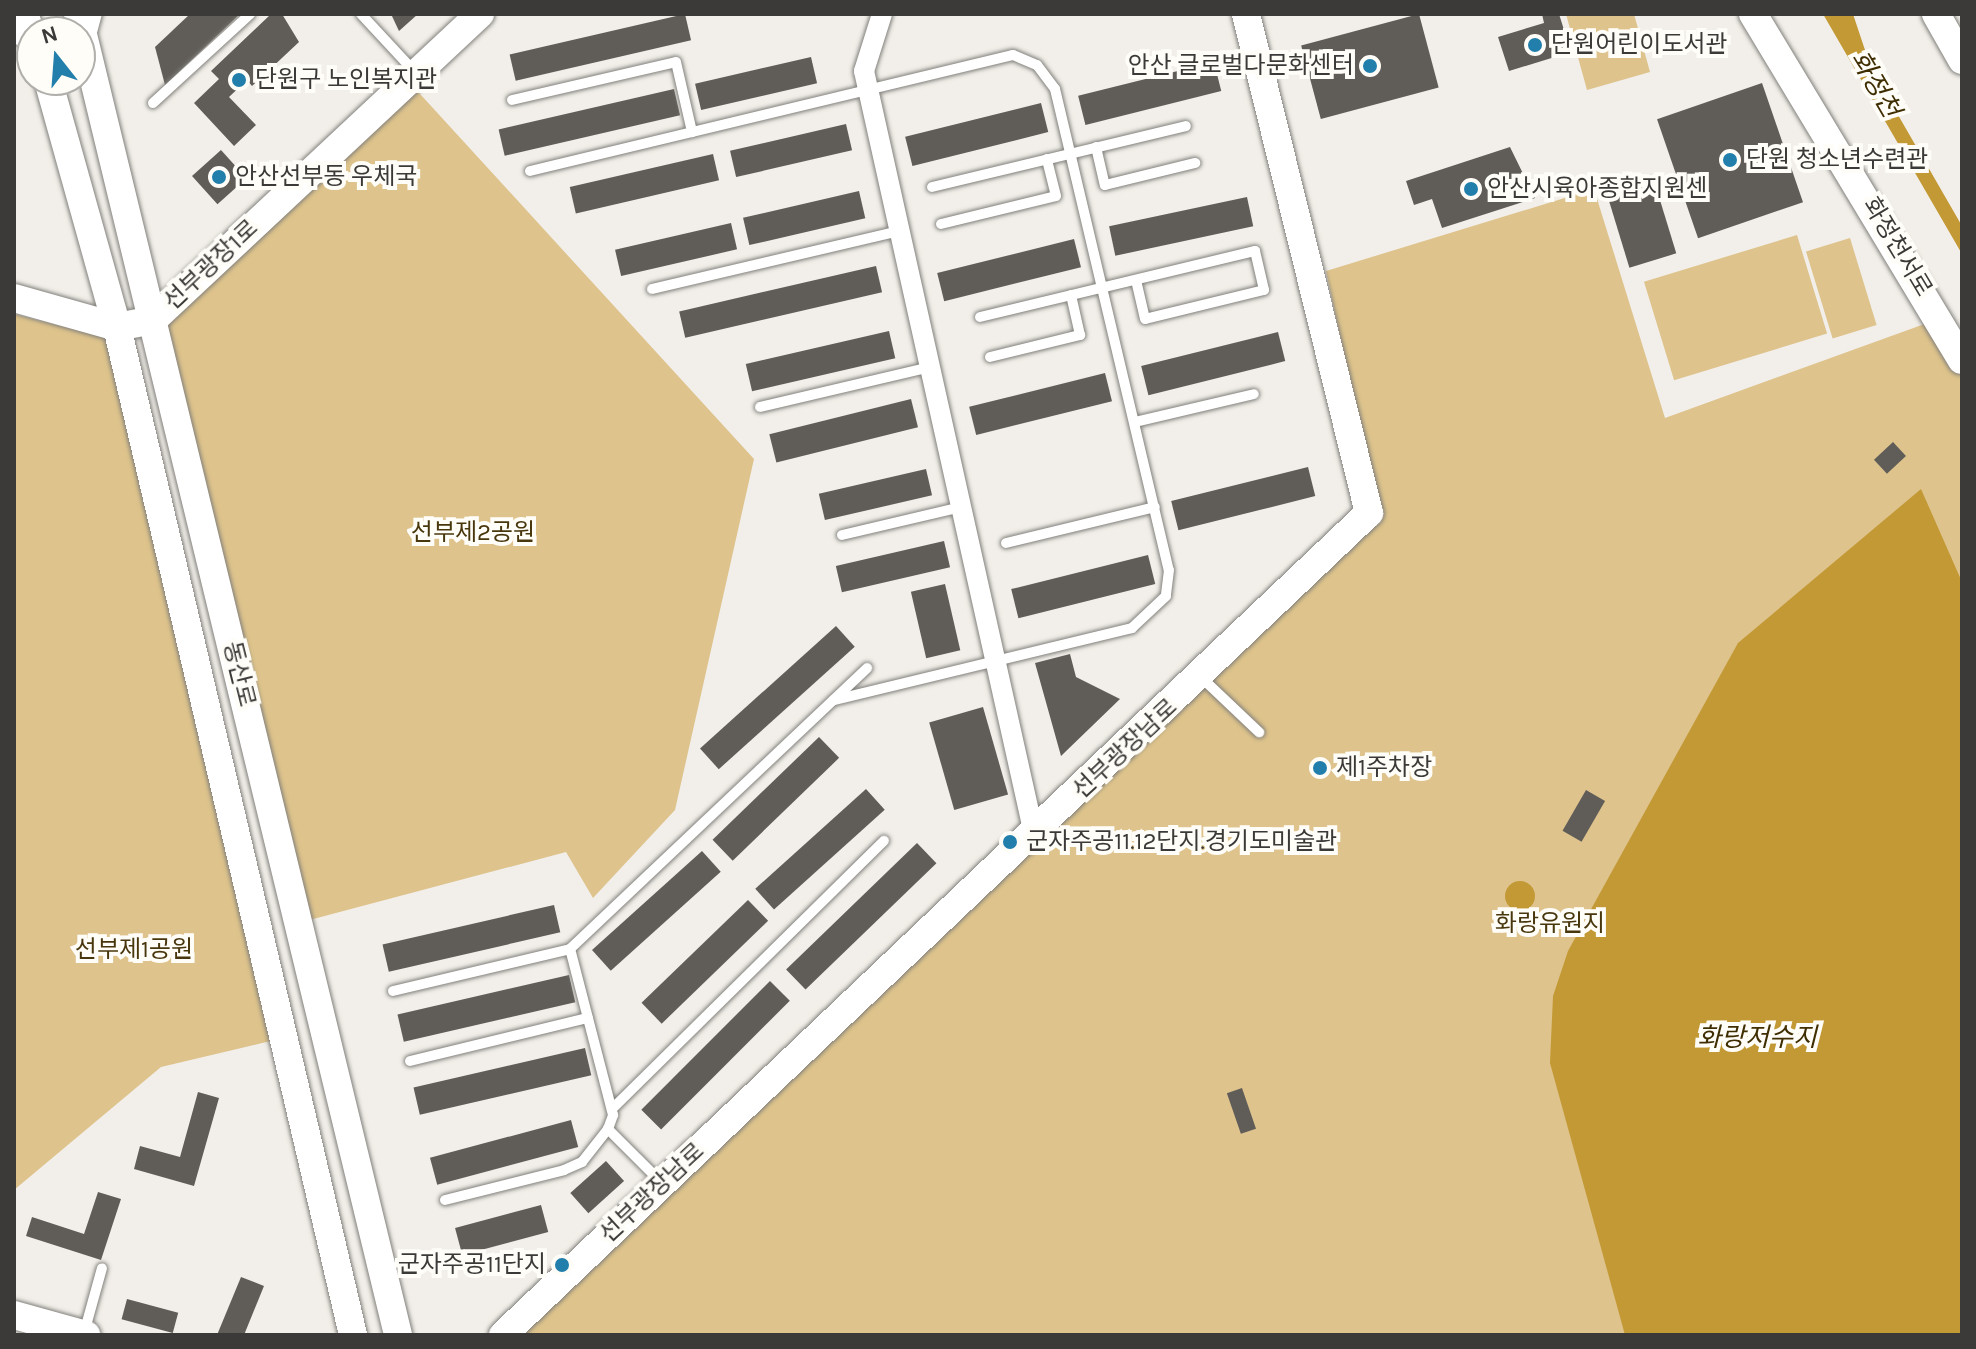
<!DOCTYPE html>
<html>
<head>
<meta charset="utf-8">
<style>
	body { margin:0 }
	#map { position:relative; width:1976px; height:1349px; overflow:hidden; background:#f2efea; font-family:Karla,"Noto Sans KR",sans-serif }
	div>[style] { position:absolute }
	.green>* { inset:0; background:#dec38c; transform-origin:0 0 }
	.water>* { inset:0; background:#c39935 }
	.round { border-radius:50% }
	.building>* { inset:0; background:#605d59; transform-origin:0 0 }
	.roads { filter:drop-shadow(0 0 2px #82807b) drop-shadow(0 0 2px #82807b) }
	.lane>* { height:10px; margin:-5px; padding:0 5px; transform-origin:5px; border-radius:5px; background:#fff }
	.street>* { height:20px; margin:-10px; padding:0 10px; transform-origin:10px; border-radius:10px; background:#fff }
	.secondary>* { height:28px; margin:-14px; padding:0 14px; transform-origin:14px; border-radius:14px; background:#fff }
	.dots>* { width:22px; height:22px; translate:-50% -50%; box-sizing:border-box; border:4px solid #fffdf8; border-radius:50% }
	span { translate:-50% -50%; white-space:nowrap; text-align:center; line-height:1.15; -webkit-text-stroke:8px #fffdf8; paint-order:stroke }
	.poi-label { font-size:24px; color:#3b3a38 }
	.left { translate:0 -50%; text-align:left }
	.right { translate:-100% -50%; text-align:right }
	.street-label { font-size:24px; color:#3b3a38 }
	.park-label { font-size:24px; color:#48370d }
	.water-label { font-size:26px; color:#402e03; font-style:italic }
	.frame { position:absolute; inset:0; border:16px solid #3b3a38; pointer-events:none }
	.north { position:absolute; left:16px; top:16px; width:80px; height:80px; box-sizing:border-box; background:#fffdf8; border:2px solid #b1afab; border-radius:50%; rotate:343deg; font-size:22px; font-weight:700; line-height:32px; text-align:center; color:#3b3a38 }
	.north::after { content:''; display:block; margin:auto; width:28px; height:36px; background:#227fac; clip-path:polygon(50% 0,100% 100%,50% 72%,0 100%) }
</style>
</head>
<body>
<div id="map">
	<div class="green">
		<div style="clip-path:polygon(1566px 14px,1634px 14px,1650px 72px,1587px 90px)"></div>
		<div style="clip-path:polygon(410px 83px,754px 459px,675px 810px,593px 898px,566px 852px,302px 922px,157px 324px)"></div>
		<div style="clip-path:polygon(1594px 189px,1665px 418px,1930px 322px,1962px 378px,1962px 1335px,521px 1335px,1379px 518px,1326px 271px)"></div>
		<div style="left:1797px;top:235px;width:103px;height:160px;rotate:73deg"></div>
		<div style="left:1850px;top:238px;width:91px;height:46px;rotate:73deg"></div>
		<div style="clip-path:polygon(14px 314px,111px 339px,279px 1039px,161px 1067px,14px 1190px)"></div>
	</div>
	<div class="water">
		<div style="clip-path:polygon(1823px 14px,1853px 14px,1871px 68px,1962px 226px,1962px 254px)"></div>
		<div style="clip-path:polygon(1921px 489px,1962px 582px,1962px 1335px,1625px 1335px,1550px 1063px,1553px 996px,1568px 951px,1738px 643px)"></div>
		<div class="round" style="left:1505px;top:881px;width:30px;height:30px"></div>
	</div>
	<div class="building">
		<div style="clip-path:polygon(190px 14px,240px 14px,165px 85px,155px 47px)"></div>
		<div style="clip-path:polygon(271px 14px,282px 14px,299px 42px,252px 86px,247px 80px,229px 97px,256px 125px,234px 146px,194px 103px,219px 79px,211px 71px)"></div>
		<div style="clip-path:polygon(391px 14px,418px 14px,399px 31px)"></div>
		<div style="left:685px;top:14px;width:27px;height:180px;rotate:77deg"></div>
		<div style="left:1419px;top:14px;width:76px;height:122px;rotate:75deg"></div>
		<div style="clip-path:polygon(1542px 14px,1559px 14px,1571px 52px,1509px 71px,1498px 37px,1544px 23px)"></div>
		<div style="left:811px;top:57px;width:27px;height:119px;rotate:77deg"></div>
		<div style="left:1214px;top:62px;width:30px;height:140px;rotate:76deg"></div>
		<div style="left:1762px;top:83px;width:126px;height:111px;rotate:71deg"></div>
		<div style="left:674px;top:89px;width:27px;height:180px;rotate:77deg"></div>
		<div style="left:1041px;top:103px;width:30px;height:140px;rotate:76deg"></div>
		<div style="left:846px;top:124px;width:27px;height:119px;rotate:77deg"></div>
		<div style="clip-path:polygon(1510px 147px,1535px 198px,1442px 228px,1432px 199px,1414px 205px,1406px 181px)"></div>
		<div style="left:221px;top:150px;width:38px;height:39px;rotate:48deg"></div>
		<div style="left:713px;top:154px;width:27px;height:147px;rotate:77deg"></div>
		<div style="left:1652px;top:174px;width:83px;height:49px;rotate:73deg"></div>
		<div style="left:859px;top:191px;width:28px;height:119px;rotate:77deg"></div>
		<div style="left:1247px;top:197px;width:30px;height:141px;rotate:78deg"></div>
		<div style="left:731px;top:223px;width:27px;height:119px;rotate:77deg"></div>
		<div style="left:1074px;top:239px;width:29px;height:141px;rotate:76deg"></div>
		<div style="left:876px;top:266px;width:27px;height:202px;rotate:77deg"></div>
		<div style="left:889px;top:331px;width:28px;height:147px;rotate:77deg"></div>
		<div style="left:1278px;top:332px;width:30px;height:141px;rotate:76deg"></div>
		<div style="left:1105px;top:373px;width:29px;height:140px;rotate:76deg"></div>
		<div style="left:911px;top:399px;width:29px;height:146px;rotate:76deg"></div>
		<div style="left:1893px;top:442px;width:19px;height:26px;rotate:47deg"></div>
		<div style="left:1308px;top:467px;width:30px;height:141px;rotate:76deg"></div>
		<div style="left:926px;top:469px;width:27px;height:110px;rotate:77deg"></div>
		<div style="left:944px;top:541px;width:27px;height:111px;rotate:77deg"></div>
		<div style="left:1148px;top:555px;width:30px;height:141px;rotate:76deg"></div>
		<div style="left:945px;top:584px;width:68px;height:35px;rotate:77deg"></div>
		<div style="left:836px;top:626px;width:28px;height:183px;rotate:48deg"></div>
		<div style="clip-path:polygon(1070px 654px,1076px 677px,1120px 699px,1061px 756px,1035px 663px)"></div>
		<div style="left:983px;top:707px;width:91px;height:56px;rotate:74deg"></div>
		<div style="left:819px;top:737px;width:29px;height:148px;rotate:46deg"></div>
		<div style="left:866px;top:789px;width:28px;height:149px;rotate:48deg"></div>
		<div style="left:1586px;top:790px;width:22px;height:47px;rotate:30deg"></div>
		<div style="left:917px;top:843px;width:28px;height:182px;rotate:46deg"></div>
		<div style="left:702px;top:851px;width:28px;height:148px;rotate:48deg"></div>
		<div style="left:748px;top:900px;width:29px;height:148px;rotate:46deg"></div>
		<div style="left:554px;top:905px;width:28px;height:176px;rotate:77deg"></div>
		<div style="left:569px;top:975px;width:28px;height:176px;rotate:77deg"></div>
		<div style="left:770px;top:981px;width:28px;height:182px;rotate:45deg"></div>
		<div style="left:585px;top:1048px;width:28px;height:176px;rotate:77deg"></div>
		<div style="left:1242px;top:1088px;width:43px;height:16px;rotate:71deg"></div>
		<div style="clip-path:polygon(198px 1092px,219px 1098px,194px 1186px,134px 1169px,140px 1146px,180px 1157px)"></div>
		<div style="left:571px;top:1120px;width:28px;height:146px;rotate:75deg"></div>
		<div style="left:606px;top:1161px;width:27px;height:48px;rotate:48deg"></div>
		<div style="clip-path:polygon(98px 1192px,121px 1199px,101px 1260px,26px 1236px,32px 1217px,84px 1234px)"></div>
		<div style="left:541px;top:1205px;width:28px;height:89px;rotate:75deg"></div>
		<div style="clip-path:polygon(241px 1277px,264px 1286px,244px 1335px,217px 1335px)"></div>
		<div style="left:127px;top:1299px;width:53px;height:21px;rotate:15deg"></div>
	</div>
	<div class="roads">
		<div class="lane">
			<div style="left:361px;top:14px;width:78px;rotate:47.1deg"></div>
			<div style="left:14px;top:34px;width:28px;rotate:49deg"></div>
			<div style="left:91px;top:36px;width:23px;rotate:-75deg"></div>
			<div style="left:512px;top:100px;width:168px;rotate:-13deg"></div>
			<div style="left:676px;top:62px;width:72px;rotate:77.1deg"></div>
			<div style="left:153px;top:103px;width:132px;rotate:-42.5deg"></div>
			<div style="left:1096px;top:147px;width:39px;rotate:77deg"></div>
			<div style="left:1105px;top:185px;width:93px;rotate:-13.7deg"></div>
			<div style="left:530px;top:171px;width:497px;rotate:-13.5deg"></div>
			<div style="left:1013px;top:55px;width:26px;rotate:23deg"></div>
			<div style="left:1037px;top:65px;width:30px;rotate:53deg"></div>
			<div style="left:1055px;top:89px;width:494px;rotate:76.7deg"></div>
			<div style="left:1169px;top:570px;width:26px;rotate:97deg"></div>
			<div style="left:1166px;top:596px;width:47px;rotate:136.7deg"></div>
			<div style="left:1132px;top:628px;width:307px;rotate:166.4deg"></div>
			<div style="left:932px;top:187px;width:261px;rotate:-13.5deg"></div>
			<div style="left:941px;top:224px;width:118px;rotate:-13.7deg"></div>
			<div style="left:1056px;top:196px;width:38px;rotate:-104deg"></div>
			<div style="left:652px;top:289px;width:255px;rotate:-13.2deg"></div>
			<div style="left:980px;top:317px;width:283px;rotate:-13.5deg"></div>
			<div style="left:1255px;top:251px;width:40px;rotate:77deg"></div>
			<div style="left:1264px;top:290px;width:122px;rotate:166.3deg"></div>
			<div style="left:1145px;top:319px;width:40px;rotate:-103deg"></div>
			<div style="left:990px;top:357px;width:93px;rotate:-13.7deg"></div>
			<div style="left:1080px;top:335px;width:41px;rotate:-102.7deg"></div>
			<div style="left:760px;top:407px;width:175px;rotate:-13.2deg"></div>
			<div style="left:1135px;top:422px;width:122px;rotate:-13.2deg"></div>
			<div style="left:842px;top:535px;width:122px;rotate:-13.2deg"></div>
			<div style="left:1006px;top:543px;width:153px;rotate:-13.6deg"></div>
			<div style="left:1202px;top:678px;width:79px;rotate:43.5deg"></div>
			<div style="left:393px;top:991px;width:182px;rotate:-13.3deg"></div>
			<div style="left:410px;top:1061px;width:183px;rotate:-13.6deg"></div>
			<div style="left:612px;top:1109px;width:382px;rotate:-44.6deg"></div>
			<div style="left:660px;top:1181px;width:74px;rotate:-135deg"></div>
			<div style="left:608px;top:1129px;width:15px;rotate:-70deg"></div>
			<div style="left:613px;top:1115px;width:171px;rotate:-104.5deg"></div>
			<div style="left:570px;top:949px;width:409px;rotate:-43.4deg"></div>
			<div style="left:445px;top:1200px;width:123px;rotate:-14.1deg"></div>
			<div style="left:564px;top:1170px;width:20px;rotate:-24deg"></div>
			<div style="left:582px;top:1162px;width:42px;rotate:-51.8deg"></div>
			<div style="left:84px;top:1333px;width:67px;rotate:-74.5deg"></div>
		</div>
		<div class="street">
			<div style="left:882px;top:14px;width:60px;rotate:107.5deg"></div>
			<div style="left:864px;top:71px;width:782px;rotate:77.44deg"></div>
		</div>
		<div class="secondary">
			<div style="left:24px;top:14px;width:22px;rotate:69deg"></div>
			<div style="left:78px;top:14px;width:1359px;rotate:76.38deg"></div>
			<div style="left:1753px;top:14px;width:404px;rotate:58.9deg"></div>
			<div style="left:1936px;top:14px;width:53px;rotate:60.5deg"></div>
			<div style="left:48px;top:80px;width:256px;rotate:74.4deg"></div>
			<div style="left:117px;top:327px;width:1035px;rotate:76.82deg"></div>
			<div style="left:14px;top:298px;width:107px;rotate:15.7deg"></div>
			<div style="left:117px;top:327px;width:37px;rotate:-11deg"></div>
			<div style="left:153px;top:320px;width:448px;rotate:-43.1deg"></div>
			<div style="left:14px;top:1315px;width:75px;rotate:15.5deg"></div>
			<div style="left:503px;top:1335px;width:1194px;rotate:-43.51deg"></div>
			<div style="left:1369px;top:513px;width:514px;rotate:-103.85deg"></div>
		</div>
	</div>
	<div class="dots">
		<div style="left:1535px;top:45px;background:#227fac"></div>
		<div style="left:1370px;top:66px;background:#227fac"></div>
		<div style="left:239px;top:80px;background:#227fac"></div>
		<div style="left:1730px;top:160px;background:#227fac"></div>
		<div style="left:219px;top:177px;background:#227fac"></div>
		<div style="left:1471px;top:189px;background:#227fac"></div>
		<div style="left:1320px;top:768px;background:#227fac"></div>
		<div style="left:1010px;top:842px;background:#227fac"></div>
		<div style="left:562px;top:1265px;background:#227fac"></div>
	</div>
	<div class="poi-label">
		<span class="left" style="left:1551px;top:45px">단원어린이도서관</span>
		<span class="right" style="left:1354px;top:66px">안산 글로벌다문화센터</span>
		<span class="left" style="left:255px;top:80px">단원구 노인복지관</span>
		<span class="left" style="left:1746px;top:160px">단원 청소년수련관</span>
		<span class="left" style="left:235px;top:177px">안산선부동 우체국</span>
		<span class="left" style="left:1487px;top:189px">안산시육아종합지원센</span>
		<span class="left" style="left:1336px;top:768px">제1주차장</span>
		<span class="left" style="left:1026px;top:842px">군자주공11.12단지.경기도미술관</span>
		<span class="right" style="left:546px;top:1265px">군자주공11단지</span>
	</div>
	<div class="street-label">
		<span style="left:1897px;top:247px;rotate:59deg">화정천서로</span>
		<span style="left:211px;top:265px;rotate:-43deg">선부광장1로</span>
		<span style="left:239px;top:674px;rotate:76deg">동산로</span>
		<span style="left:1125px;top:749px;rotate:-43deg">선부광장남로</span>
		<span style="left:652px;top:1193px;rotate:-43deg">선부광장남로</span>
	</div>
	<div class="park-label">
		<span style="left:473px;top:533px">선부제2공원</span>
		<span style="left:1550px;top:924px">화랑유원지</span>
		<span style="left:134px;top:950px">선부제1공원</span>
	</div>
	<div class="water-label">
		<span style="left:1875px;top:84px;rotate:60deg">화정천</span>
		<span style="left:1757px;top:1038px">화랑저수지</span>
	</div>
	<div class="frame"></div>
	<div class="north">N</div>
</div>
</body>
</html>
